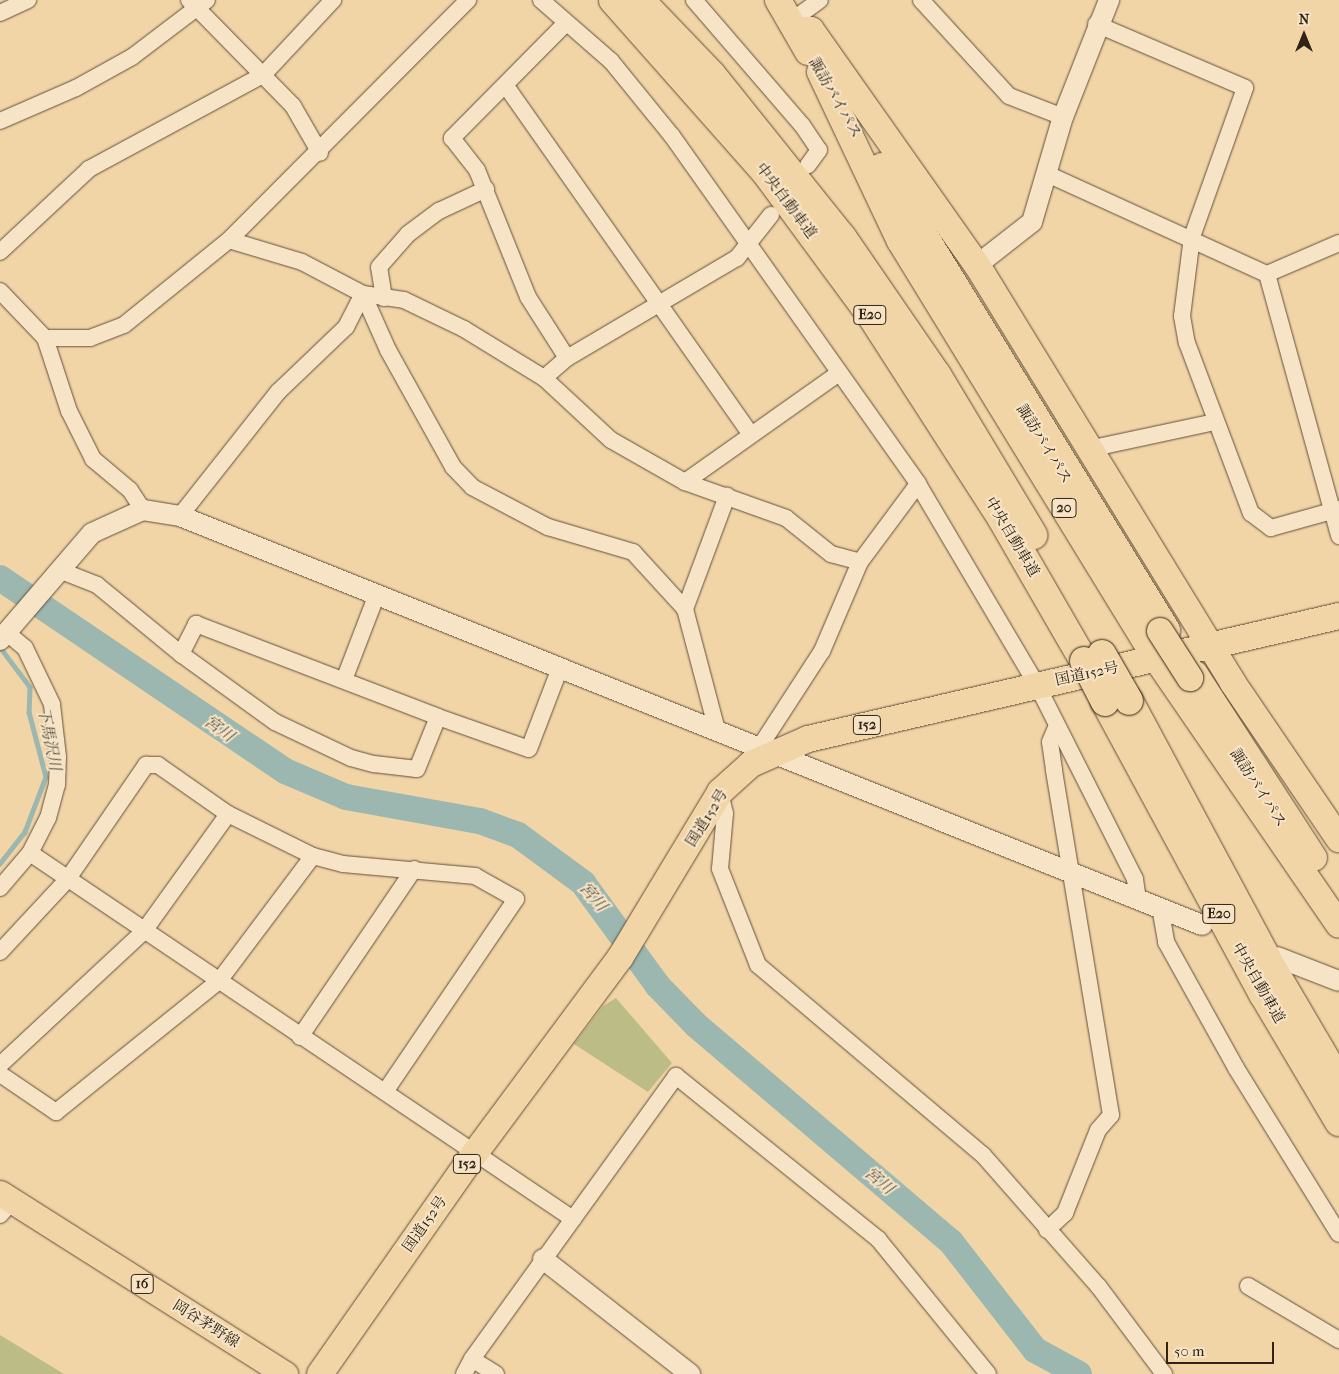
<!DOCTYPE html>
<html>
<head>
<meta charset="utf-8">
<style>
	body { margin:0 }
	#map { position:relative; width:1339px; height:1374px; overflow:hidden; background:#f2d5a7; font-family:"IM FELL French Canon","Noto Serif JP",serif }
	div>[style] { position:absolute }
	.green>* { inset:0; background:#bcbd86 }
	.stream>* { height:4.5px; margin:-2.25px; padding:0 2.25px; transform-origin:2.25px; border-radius:2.25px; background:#9cb7af }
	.river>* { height:26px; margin:-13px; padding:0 13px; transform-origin:13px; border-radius:13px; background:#9cb7af }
	.roads { filter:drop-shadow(0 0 1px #60503a) drop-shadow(0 0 1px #60503a) }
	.minor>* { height:16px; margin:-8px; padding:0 8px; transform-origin:8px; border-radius:8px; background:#f7e4c6 }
	.tertiary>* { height:20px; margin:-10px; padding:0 10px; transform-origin:10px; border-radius:10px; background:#f7e4c6 }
	.primary>* { height:25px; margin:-12.5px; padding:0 12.5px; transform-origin:12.5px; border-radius:12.5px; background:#f2d5a7 }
	.trunk>* { height:26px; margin:-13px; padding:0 13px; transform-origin:13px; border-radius:13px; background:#f2d5a7 }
	.motorway>* { height:28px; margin:-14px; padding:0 14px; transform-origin:14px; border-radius:14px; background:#f2d5a7 }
	.bridges { filter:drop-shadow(0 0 1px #2f2416) drop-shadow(0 0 1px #2f2416) }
	.trunk-bridge>* { height:26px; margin:-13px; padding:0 13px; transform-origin:13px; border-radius:13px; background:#f2d5a7 }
	.motorway-bridge>* { height:28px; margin:-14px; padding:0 14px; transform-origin:14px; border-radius:14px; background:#f2d5a7 }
	span { translate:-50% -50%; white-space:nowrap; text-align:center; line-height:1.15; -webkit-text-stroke:4px #f7e4c6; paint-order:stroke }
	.shield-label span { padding:1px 4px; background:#f7e4c6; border:1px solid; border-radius:4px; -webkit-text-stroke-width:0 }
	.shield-label { font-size:14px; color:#2f2416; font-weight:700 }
	.street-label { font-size:15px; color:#2f2416 }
	.water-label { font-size:16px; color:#505044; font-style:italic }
	.north { position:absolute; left:1279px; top:10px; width:50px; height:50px; -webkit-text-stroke:4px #f7e4c6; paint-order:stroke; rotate:0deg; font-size:14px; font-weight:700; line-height:20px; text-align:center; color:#2f2416 }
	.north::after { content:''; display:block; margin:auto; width:18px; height:22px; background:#2f2416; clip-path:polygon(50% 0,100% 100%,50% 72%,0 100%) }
	.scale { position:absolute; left:1166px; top:1342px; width:108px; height:22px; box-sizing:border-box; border:2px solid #2f2416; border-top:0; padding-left:6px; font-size:15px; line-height:18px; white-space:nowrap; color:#2f2416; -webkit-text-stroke:4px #f7e4c6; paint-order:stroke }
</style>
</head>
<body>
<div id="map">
	<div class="green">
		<div style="clip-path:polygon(616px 998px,672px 1063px,648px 1092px,574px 1044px,603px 1006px)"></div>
		<div style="clip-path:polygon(0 1335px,64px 1374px,0 1374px)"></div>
	</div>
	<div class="stream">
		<div style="left:0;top:647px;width:50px;rotate:53.1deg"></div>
		<div style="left:30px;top:687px;width:25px;rotate:92deg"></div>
		<div style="left:29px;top:712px;width:67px;rotate:75.3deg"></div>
		<div style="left:46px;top:777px;width:59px;rotate:110.9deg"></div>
		<div style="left:25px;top:832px;width:41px;rotate:128deg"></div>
	</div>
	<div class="river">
		<div style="left:0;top:578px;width:344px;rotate:34.1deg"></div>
		<div style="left:285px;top:771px;width:66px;rotate:23.1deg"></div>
		<div style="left:346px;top:797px;width:136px;rotate:10.2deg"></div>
		<div style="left:480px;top:821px;width:40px;rotate:20.2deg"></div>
		<div style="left:518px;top:835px;width:81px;rotate:36.4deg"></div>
		<div style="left:583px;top:883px;width:127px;rotate:53.9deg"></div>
		<div style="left:658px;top:986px;width:54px;rotate:45.7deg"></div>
		<div style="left:696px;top:1025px;width:335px;rotate:40.4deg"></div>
		<div style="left:951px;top:1242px;width:137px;rotate:52.1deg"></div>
		<div style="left:1035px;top:1350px;width:50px;rotate:28.6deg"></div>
	</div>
	<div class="roads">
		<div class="minor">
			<div style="left:189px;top:0;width:148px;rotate:45.5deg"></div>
			<div style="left:293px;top:106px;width:54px;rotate:60.1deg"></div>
			<div style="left:541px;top:0;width:93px;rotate:41.1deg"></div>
			<div style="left:611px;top:61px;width:97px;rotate:50.9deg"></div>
			<div style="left:672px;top:136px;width:426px;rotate:54.7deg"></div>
			<div style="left:918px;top:484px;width:234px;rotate:59.4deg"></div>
			<div style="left:1037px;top:685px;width:217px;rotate:63.2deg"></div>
			<div style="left:1135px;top:879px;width:21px;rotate:82deg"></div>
			<div style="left:694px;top:0;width:165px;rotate:49.2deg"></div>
			<div style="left:802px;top:125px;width:30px;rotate:56deg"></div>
			<div style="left:819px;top:150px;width:19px;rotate:126deg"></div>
			<div style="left:921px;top:0;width:130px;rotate:47.5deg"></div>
			<div style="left:1009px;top:96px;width:58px;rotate:21.3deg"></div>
			<div style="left:0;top:13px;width:31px;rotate:-25deg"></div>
			<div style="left:798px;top:16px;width:27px;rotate:-36deg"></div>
			<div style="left:565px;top:24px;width:161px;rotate:134.7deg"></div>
			<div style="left:452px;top:138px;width:41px;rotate:52deg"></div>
			<div style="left:477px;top:170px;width:137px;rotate:68.1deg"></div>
			<div style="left:528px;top:297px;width:72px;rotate:57.4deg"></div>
			<div style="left:1096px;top:24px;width:162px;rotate:23.2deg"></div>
			<div style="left:1245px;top:88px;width:158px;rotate:109.6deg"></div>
			<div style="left:1192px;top:237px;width:80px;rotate:97.2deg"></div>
			<div style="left:1182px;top:316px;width:27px;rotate:80deg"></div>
			<div style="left:1187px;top:343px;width:182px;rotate:69.4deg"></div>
			<div style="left:1251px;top:513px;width:25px;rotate:37deg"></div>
			<div style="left:1271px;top:528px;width:71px;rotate:-15.6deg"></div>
			<div style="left:506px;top:86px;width:426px;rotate:54.9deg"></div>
			<div style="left:0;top:121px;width:83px;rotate:-23.5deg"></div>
			<div style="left:76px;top:88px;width:64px;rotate:-29deg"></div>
			<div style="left:132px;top:57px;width:94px;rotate:-37.2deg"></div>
			<div style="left:1045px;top:173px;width:244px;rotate:24.5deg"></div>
			<div style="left:1267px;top:274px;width:272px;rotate:74.6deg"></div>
			<div style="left:229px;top:240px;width:76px;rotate:16.8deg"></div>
			<div style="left:302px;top:262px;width:69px;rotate:27.7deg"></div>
			<div style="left:363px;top:294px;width:41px;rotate:8.3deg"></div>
			<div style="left:404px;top:300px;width:67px;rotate:25.8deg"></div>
			<div style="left:464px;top:329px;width:94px;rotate:31.5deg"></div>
			<div style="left:544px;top:378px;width:91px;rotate:42.8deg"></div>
			<div style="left:611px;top:440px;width:85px;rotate:29.6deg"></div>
			<div style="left:685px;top:482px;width:107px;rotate:19.6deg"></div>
			<div style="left:786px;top:518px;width:58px;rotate:38.7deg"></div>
			<div style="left:831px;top:554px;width:30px;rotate:15deg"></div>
			<div style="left:0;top:252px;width:122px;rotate:-43deg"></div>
			<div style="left:89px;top:169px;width:198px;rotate:-28.4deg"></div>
			<div style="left:263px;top:75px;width:103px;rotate:-47deg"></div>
			<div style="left:1267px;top:274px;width:78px;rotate:-23.3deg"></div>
			<div style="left:0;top:291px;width:65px;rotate:46.2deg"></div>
			<div style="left:45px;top:338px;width:45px"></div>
			<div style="left:90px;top:338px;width:36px;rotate:-21deg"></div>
			<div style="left:124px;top:325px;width:135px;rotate:-39deg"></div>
			<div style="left:229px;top:240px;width:339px;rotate:-45.1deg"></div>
			<div style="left:363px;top:294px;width:61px;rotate:65.9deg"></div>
			<div style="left:388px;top:350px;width:134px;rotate:60.9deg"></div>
			<div style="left:453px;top:467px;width:28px;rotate:46deg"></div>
			<div style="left:472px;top:487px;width:86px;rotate:27.8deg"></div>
			<div style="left:548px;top:527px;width:89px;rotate:16.4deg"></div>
			<div style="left:633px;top:552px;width:77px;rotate:47.6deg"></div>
			<div style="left:685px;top:609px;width:125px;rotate:75.2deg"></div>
			<div style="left:384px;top:298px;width:31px;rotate:-99deg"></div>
			<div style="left:379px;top:267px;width:44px;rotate:-48.7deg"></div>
			<div style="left:408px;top:234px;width:39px;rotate:-37deg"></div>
			<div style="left:439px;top:211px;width:52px;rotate:-25.1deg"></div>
			<div style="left:45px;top:338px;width:77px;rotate:71.8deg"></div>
			<div style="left:69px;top:411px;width:54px;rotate:63.4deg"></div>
			<div style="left:93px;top:459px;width:48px;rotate:40deg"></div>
			<div style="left:130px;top:490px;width:24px;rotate:57deg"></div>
			<div style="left:544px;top:378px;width:30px;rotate:-41deg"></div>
			<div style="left:567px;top:358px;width:197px;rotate:-30.5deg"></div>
			<div style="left:737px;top:258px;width:55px;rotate:-51.7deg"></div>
			<div style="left:1089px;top:449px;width:129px;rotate:-12.1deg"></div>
			<div style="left:685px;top:482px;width:189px;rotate:-35.3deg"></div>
			<div style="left:180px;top:516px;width:158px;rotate:-51.7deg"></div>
			<div style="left:278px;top:392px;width:94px;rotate:-43.7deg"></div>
			<div style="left:346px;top:327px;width:37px;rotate:-63deg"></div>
			<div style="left:59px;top:570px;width:41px;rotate:21.5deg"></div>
			<div style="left:97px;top:585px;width:109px;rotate:39.4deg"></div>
			<div style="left:181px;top:654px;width:116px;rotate:35.9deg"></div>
			<div style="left:275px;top:722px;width:84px;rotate:25.3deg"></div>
			<div style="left:351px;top:758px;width:24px;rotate:15deg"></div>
			<div style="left:374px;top:764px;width:43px;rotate:6.6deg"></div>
			<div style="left:417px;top:769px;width:56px;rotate:-68deg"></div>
			<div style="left:438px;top:717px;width:96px;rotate:19.4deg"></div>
			<div style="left:529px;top:749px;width:87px;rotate:-69.1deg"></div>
			<div style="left:685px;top:609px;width:121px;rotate:-69.6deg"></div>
			<div style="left:181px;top:654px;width:34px;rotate:-63deg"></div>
			<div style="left:196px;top:624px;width:259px;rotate:21deg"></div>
			<div style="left:344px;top:680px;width:92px;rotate:-69deg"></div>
			<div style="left:759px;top:748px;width:116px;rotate:-57deg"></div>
			<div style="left:822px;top:651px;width:97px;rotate:-66.9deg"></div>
			<div style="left:860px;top:562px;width:97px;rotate:-53.4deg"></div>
			<div style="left:720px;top:792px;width:22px;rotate:77deg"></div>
			<div style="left:725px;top:813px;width:56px;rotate:95.1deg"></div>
			<div style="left:720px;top:869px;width:103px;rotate:68.4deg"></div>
			<div style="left:758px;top:965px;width:294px;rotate:40.2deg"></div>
			<div style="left:983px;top:1155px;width:176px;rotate:48.7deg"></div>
			<div style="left:1099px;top:1287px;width:109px;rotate:53.2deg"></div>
			<div style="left:30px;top:853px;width:655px;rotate:33.98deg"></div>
			<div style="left:0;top:888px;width:46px;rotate:-49.4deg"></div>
			<div style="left:30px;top:853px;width:39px;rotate:-63deg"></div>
			<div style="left:48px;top:818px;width:34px;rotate:-75deg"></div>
			<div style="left:57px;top:785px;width:28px;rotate:-88deg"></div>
			<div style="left:58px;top:757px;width:53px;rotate:-96.5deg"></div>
			<div style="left:52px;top:704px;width:62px;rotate:-115.7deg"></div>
			<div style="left:25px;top:648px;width:25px;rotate:-140deg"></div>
			<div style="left:1160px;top:907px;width:36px;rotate:80deg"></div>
			<div style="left:1166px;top:942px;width:144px;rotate:60.9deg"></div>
			<div style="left:1236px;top:1068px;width:195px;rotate:58.2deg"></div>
			<div style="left:0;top:952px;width:98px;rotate:-47.1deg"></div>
			<div style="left:67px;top:880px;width:140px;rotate:-55.5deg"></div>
			<div style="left:146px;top:765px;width:12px"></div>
			<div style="left:158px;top:765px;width:85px;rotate:35deg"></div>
			<div style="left:228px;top:814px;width:95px;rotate:26.3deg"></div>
			<div style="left:313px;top:856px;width:31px;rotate:15deg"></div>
			<div style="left:343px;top:864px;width:133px;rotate:5.2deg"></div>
			<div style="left:475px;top:876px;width:47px;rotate:29.3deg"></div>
			<div style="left:516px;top:899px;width:233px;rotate:124.2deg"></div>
			<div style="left:300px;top:1037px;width:203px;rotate:-55.8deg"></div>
			<div style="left:0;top:1065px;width:197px;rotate:-42.9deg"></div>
			<div style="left:144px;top:931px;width:144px;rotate:-54.3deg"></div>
			<div style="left:0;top:1074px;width:68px;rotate:34.2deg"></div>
			<div style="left:56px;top:1112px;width:209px;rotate:-38.8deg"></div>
			<div style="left:219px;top:981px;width:156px;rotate:-53.1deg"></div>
			<div style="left:0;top:1215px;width:18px;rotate:-49deg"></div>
			<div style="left:1047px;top:1230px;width:25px;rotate:-43deg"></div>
			<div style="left:1065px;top:1213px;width:89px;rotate:-68.3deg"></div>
			<div style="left:1098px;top:1130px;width:20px;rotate:-49deg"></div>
			<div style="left:1111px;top:1115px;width:350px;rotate:-99.4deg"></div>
			<div style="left:1054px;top:770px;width:28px;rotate:-98deg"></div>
			<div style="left:1050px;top:742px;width:15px;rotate:-67deg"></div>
			<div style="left:1248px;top:1286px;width:106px;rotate:30.7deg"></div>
			<div style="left:464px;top:1374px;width:17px;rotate:-62deg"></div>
			<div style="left:496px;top:1374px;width:28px;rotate:-148deg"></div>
			<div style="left:472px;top:1359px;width:349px;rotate:-54.2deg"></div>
			<div style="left:676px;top:1076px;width:260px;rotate:38.9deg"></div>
			<div style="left:878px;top:1239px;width:174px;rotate:50.8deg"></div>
		</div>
		<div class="tertiary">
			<div style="left:977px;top:265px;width:70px;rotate:-38deg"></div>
			<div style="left:1032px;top:222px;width:109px;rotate:-73.6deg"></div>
			<div style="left:1063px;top:117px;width:126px;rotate:-68.5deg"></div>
			<div style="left:0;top:640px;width:141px;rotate:-49.3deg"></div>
			<div style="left:92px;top:533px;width:56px;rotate:-24.3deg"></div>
			<div style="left:143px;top:510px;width:37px;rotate:9deg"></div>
			<div style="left:180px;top:516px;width:1101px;rotate:21.81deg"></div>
			<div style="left:1277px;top:957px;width:66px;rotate:21.2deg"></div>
			<div style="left:543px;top:1259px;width:187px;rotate:38deg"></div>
		</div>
		<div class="primary">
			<div style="left:0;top:1193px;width:338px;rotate:32.4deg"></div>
		</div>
		<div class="trunk">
			<div style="left:778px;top:0;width:60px;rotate:60deg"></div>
			<div style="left:806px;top:30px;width:5px"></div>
			<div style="left:811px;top:30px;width:288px;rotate:54.8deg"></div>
			<div style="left:977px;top:265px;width:490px;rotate:58.5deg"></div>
			<div style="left:1233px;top:683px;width:189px;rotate:55.8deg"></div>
			<div style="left:820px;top:72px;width:187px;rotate:64.7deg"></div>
			<div style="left:900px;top:241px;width:492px;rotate:58.5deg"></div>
			<div style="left:1157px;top:660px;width:321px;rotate:55.5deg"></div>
			<div style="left:882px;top:166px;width:545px;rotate:58.44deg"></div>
			<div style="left:1195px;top:674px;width:219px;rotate:57.1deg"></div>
			<div style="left:320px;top:1374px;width:270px;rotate:-55deg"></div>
			<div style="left:475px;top:1153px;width:243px;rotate:-53.4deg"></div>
			<div style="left:620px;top:958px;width:194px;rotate:-58.9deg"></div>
			<div style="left:720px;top:792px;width:42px;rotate:-42.1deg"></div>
			<div style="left:751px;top:764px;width:62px;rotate:-23.7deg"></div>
			<div style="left:808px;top:739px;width:545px;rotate:-13.04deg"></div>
		</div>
		<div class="motorway">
			<div style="left:613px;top:0;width:231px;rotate:48.5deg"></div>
			<div style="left:766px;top:173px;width:175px;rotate:53.6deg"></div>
			<div style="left:870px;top:314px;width:244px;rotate:57.2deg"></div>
			<div style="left:1002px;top:519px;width:164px;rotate:60deg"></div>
			<div style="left:640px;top:0;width:104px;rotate:46.2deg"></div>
			<div style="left:712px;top:75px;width:208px;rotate:51.3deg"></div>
			<div style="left:842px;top:237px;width:168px;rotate:55.5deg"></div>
			<div style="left:937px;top:375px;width:187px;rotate:59deg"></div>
			<div style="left:1129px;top:701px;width:306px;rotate:61.8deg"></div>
			<div style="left:1274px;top:971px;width:129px;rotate:59.6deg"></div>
			<div style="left:1105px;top:702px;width:332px;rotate:61.6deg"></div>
			<div style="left:1263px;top:994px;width:149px;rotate:59.3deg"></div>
		</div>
	</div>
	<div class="bridges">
		<div class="trunk-bridge">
			<div style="left:1160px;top:631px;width:56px;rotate:57.4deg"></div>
		</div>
		<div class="motorway-bridge">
			<div style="left:1102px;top:654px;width:54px;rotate:60.1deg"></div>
			<div style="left:1084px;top:661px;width:46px;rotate:62.9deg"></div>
		</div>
	</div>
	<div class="shield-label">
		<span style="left:870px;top:315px">E20</span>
		<span style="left:1064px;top:508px">20</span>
		<span style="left:867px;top:725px">152</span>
		<span style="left:1219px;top:914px">E20</span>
		<span style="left:467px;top:1164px">152</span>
		<span style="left:142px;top:1284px">16</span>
	</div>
	<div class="street-label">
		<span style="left:835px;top:98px;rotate:60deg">諏訪バイパス</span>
		<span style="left:786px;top:201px;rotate:53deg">中央自動車道</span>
		<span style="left:1044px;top:444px;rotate:58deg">諏訪バイパス</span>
		<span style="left:1012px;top:537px;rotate:59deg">中央自動車道</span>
		<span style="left:1087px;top:674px;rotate:-12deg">国道152号</span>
		<span style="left:1258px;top:788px;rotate:57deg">諏訪バイパス</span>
		<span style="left:707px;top:818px;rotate:-58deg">国道152号</span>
		<span style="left:1258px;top:983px;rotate:60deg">中央自動車道</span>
		<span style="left:425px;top:1224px;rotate:-55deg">国道152号</span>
		<span style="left:206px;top:1324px;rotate:32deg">岡谷茅野線</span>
	</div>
	<div class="water-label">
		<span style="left:219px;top:729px;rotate:36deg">宮川</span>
		<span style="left:49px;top:739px;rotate:79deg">下馬沢川</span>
		<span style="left:593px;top:897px;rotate:49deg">宮川</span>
		<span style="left:879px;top:1181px;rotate:40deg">宮川</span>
	</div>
	<div class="north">N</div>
	<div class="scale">50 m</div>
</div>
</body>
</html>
